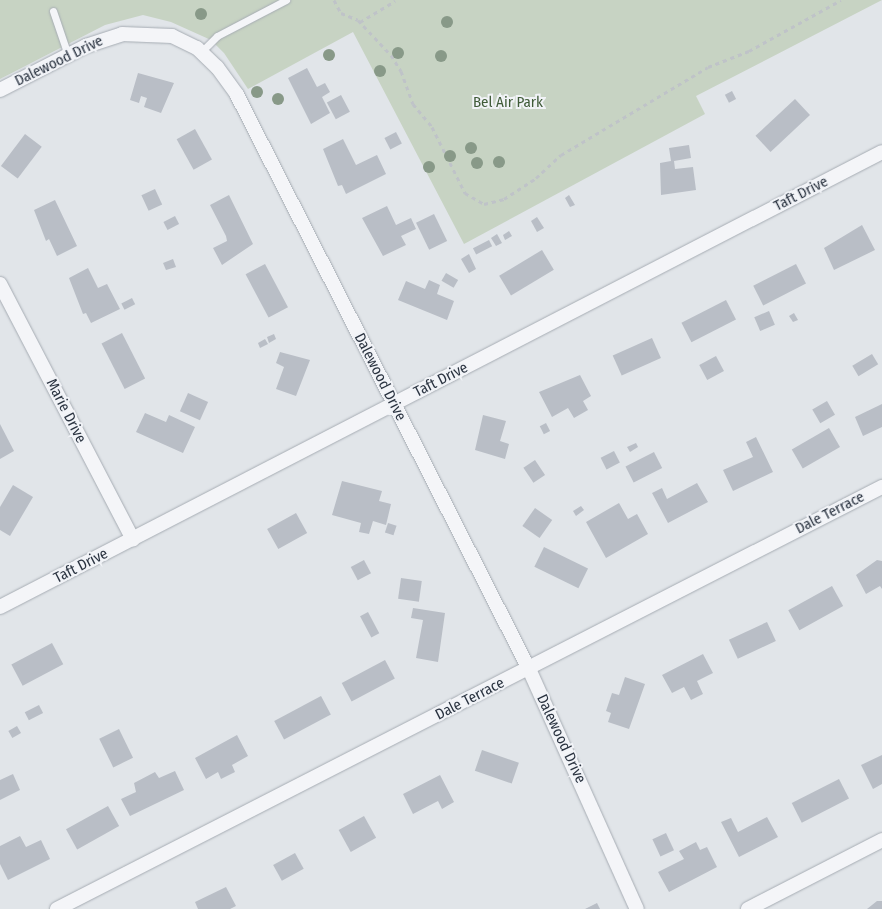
<!DOCTYPE html>
<html>
<head>
<meta charset="utf-8">
<style>
	body { margin:0 }
	#map { position:relative; width:882px; height:909px; overflow:hidden; background:#e1e5e9; font-family:"Fira Sans Condensed",sans-serif }
	div>[style] { position:absolute }
	.green>* { inset:0; background:#c7d3c3 }
	.building>* { inset:0; background:#b9bec6; transform-origin:0 0 }
	.path>* { height:3px; margin-top:-1.5px; transform-origin:0; background:repeating-linear-gradient(90deg,#bfc3c8 0 4px,transparent 0 8px) }
	.roads { filter:drop-shadow(0 0 1px #a6acb3) drop-shadow(0 0 1px #a6acb3) }
	.lane>* { height:7px; margin:-3.5px; padding:0 3.5px; transform-origin:3.5px; border-radius:3.5px; background:#f4f5f8 }
	.street>* { height:14px; margin:-7px; padding:0 7px; transform-origin:7px; border-radius:7px; background:#f4f5f8 }
	.trees>* { width:12px; height:12px; margin:-6px; border-radius:50%; background:#898 }
	span { translate:-50% -50%; white-space:nowrap; text-align:center; line-height:1.15; -webkit-text-stroke:4px #f1f3f7; paint-order:stroke }
	.street-label { font-size:15px; color:#2a3340 }
	.park-label { font-size:15px; color:#3f5b38 }
</style>
</head>
<body>
<div id="map">
	<div class="green">
		<div style="clip-path:polygon(0 0,882px 0,696px 96px,705px 114px,464px 244px,353px 32px,248px 89px,224px 53px,211px 40px,171px 22px,143px 15px,105px 25px,0 79px)"></div>
	</div>
	<div class="building">
		<div style="clip-path:polygon(307px 68px,317px 87px,325px 83px,330px 92px,322px 97px,330px 113px,311px 124px,288px 78px)"></div>
		<div style="clip-path:polygon(138px 73px,174px 83px,161px 113px,144px 107px,147px 98px,141px 96px,139px 103px,130px 100px)"></div>
		<div style="left:732px;top:91px;width:9px;height:8px;rotate:63deg"></div>
		<div style="left:341px;top:95px;width:19px;height:16px;rotate:62deg"></div>
		<div style="left:795px;top:99px;width:22px;height:54px;rotate:47deg"></div>
		<div style="left:195px;top:129px;width:35px;height:21px;rotate:61deg"></div>
		<div style="left:396px;top:132px;width:13px;height:13px;rotate:63deg"></div>
		<div style="left:25px;top:134px;width:21px;height:40px;rotate:37deg"></div>
		<div style="clip-path:polygon(343px 139px,356px 165px,377px 155px,386px 174px,346px 194px,342px 185px,338px 186px,323px 149px)"></div>
		<div style="clip-path:polygon(689px 145px,691px 158px,674px 161px,675px 169px,693px 167px,696px 190px,661px 195px,660px 163px,671px 161px,669px 148px)"></div>
		<div style="left:155px;top:189px;width:17px;height:15px;rotate:65deg"></div>
		<div style="clip-path:polygon(229px 195px,253px 244px,222px 265px,213px 248px,227px 241px,226px 236px,210px 205px)"></div>
		<div style="clip-path:polygon(569px 195px,575px 205px,570px 207px,565px 198px)"></div>
		<div style="clip-path:polygon(55px 200px,77px 246px,57px 256px,49px 239px,46px 241px,34px 210px)"></div>
		<div style="clip-path:polygon(387px 206px,396px 225px,411px 218px,416px 229px,401px 236px,406px 245px,383px 256px,362px 218px)"></div>
		<div style="left:434px;top:214px;width:30px;height:20px;rotate:64deg"></div>
		<div style="left:175px;top:216px;width:9px;height:13px;rotate:63deg"></div>
		<div style="clip-path:polygon(537px 217px,544px 228px,537px 232px,531px 221px)"></div>
		<div style="clip-path:polygon(862px 225px,875px 250px,834px 270px,824px 248px)"></div>
		<div style="clip-path:polygon(509px 231px,512px 236px,505px 240px,503px 235px)"></div>
		<div style="clip-path:polygon(497px 234px,502px 243px,496px 246px,491px 238px)"></div>
		<div style="left:489px;top:240px;width:7px;height:18px;rotate:63deg"></div>
		<div style="left:542px;top:250px;width:23px;height:50px;rotate:59deg"></div>
		<div style="clip-path:polygon(469px 254px,476px 269px,469px 273px,461px 259px)"></div>
		<div style="clip-path:polygon(173px 259px,176px 267px,166px 270px,163px 263px)"></div>
		<div style="left:265px;top:264px;width:49px;height:22px;rotate:62deg"></div>
		<div style="left:796px;top:264px;width:22px;height:48px;rotate:63deg"></div>
		<div style="clip-path:polygon(88px 268px,98px 288px,107px 284px,120px 309px,91px 323px,86px 313px,83px 314px,69px 278px)"></div>
		<div style="left:446px;top:273px;width:14px;height:9px;rotate:30deg"></div>
		<div style="clip-path:polygon(429px 280px,440px 285px,437px 294px,454px 301px,447px 320px,398px 300px,406px 281px,425px 289px)"></div>
		<div style="left:132px;top:298px;width:7px;height:12px;rotate:63deg"></div>
		<div style="left:726px;top:300px;width:22px;height:50px;rotate:63deg"></div>
		<div style="left:769px;top:311px;width:15px;height:16px;rotate:67deg"></div>
		<div style="clip-path:polygon(794px 313px,798px 320px,793px 322px,789px 316px)"></div>
		<div style="left:122px;top:333px;width:51px;height:23px;rotate:63deg"></div>
		<div style="clip-path:polygon(274px 334px,276px 339px,269px 343px,267px 337px)"></div>
		<div style="left:652px;top:338px;width:22px;height:43px;rotate:66deg"></div>
		<div style="clip-path:polygon(265px 339px,268px 344px,260px 348px,258px 343px)"></div>
		<div style="clip-path:polygon(280px 352px,310px 360px,296px 396px,276px 389px,284px 367px,276px 363px)"></div>
		<div style="left:872px;top:354px;width:12px;height:23px;rotate:59deg"></div>
		<div style="left:716px;top:356px;width:17px;height:19px;rotate:62deg"></div>
		<div style="clip-path:polygon(580px 375px,591px 396px,583px 401px,588px 410px,574px 418px,568px 408px,552px 417px,539px 392px)"></div>
		<div style="left:188px;top:393px;width:22px;height:20px;rotate:24deg"></div>
		<div style="left:827px;top:401px;width:16px;height:17px;rotate:60deg"></div>
		<div style="clip-path:polygon(882px 404px,882px 427px,863px 436px,855px 417px)"></div>
		<div style="clip-path:polygon(145px 413px,166px 422px,169px 415px,195px 427px,183px 453px,136px 432px)"></div>
		<div style="clip-path:polygon(483px 415px,506px 421px,500px 441px,509px 444px,505px 459px,475px 450px)"></div>
		<div style="left:546px;top:423px;width:9px;height:7px;rotate:63deg"></div>
		<div style="clip-path:polygon(0 424px,14px 451px,0 459px)"></div>
		<div style="left:829px;top:428px;width:22px;height:43px;rotate:60deg"></div>
		<div style="clip-path:polygon(756px 437px,773px 472px,733px 491px,723px 470px,753px 457px,746px 442px)"></div>
		<div style="clip-path:polygon(636px 443px,638px 447px,630px 452px,627px 447px)"></div>
		<div style="left:614px;top:451px;width:13px;height:15px;rotate:63deg"></div>
		<div style="left:654px;top:452px;width:18px;height:32px;rotate:63deg"></div>
		<div style="left:535px;top:460px;width:18px;height:14px;rotate:56deg"></div>
		<div style="clip-path:polygon(342px 481px,382px 491px,379px 501px,391px 504px,386px 525px,373px 521px,369px 534px,359px 532px,361px 523px,332px 515px)"></div>
		<div style="clip-path:polygon(697px 483px,708px 502px,668px 523px,652px 493px,662px 488px,667px 499px)"></div>
		<div style="clip-path:polygon(13px 485px,33px 497px,10px 536px,0 530px,0 507px)"></div>
		<div style="clip-path:polygon(619px 503px,628px 519px,637px 514px,648px 534px,606px 558px,586px 522px)"></div>
		<div style="clip-path:polygon(581px 506px,584px 510px,576px 516px,573px 511px)"></div>
		<div style="left:535px;top:508px;width:21px;height:22px;rotate:35deg"></div>
		<div style="left:296px;top:513px;width:23px;height:33px;rotate:61deg"></div>
		<div style="left:388px;top:523px;width:9px;height:10px;rotate:18deg"></div>
		<div style="left:544px;top:547px;width:49px;height:22px;rotate:26deg"></div>
		<div style="left:364px;top:560px;width:15px;height:15px;rotate:62deg"></div>
		<div style="clip-path:polygon(877px 560px,882px 561px,882px 589px,880px 586px,866px 594px,856px 575px)"></div>
		<div style="left:401px;top:578px;width:21px;height:21px;rotate:8deg"></div>
		<div style="left:832px;top:586px;width:23px;height:50px;rotate:61deg"></div>
		<div style="clip-path:polygon(413px 608px,445px 613px,438px 662px,416px 658px,423px 620px,411px 618px)"></div>
		<div style="left:368px;top:612px;width:24px;height:9px;rotate:62deg"></div>
		<div style="left:767px;top:622px;width:21px;height:42px;rotate:65deg"></div>
		<div style="left:52px;top:643px;width:24px;height:46px;rotate:62deg"></div>
		<div style="clip-path:polygon(703px 654px,713px 673px,697px 681px,703px 694px,691px 700px,684px 687px,672px 693px,662px 675px)"></div>
		<div style="left:385px;top:660px;width:21px;height:49px;rotate:62deg"></div>
		<div style="clip-path:polygon(625px 677px,645px 684px,629px 729px,608px 722px,611px 713px,606px 711px,612px 693px,619px 695px)"></div>
		<div style="left:321px;top:696px;width:21px;height:53px;rotate:62deg"></div>
		<div style="left:39px;top:705px;width:9px;height:16px;rotate:63deg"></div>
		<div style="left:17px;top:726px;width:8px;height:10px;rotate:60deg"></div>
		<div style="left:119px;top:729px;width:32px;height:22px;rotate:64deg"></div>
		<div style="clip-path:polygon(237px 735px,248px 756px,232px 765px,235px 772px,221px 779px,218px 772px,206px 779px,195px 758px)"></div>
		<div style="left:482px;top:750px;width:39px;height:22px;rotate:19deg"></div>
		<div style="clip-path:polygon(882px 755px,882px 784px,873px 789px,861px 765px)"></div>
		<div style="clip-path:polygon(175px 771px,184px 790px,130px 816px,121px 799px,136px 792px,134px 783px,155px 772px,159px 778px)"></div>
		<div style="clip-path:polygon(13px 774px,20px 790px,0 800px,0 780px)"></div>
		<div style="clip-path:polygon(440px 775px,454px 802px,442px 809px,438px 801px,413px 814px,403px 794px)"></div>
		<div style="left:839px;top:779px;width:22px;height:53px;rotate:63deg"></div>
		<div style="left:108px;top:806px;width:23px;height:48px;rotate:61deg"></div>
		<div style="left:364px;top:816px;width:25px;height:29px;rotate:61deg"></div>
		<div style="clip-path:polygon(767px 817px,778px 837px,739px 857px,721px 822px,731px 818px,738px 832px)"></div>
		<div style="left:666px;top:833px;width:19px;height:15px;rotate:65deg"></div>
		<div style="clip-path:polygon(20px 836px,26px 847px,41px 840px,50px 859px,8px 880px,0 864px,0 846px)"></div>
		<div style="clip-path:polygon(696px 842px,700px 850px,707px 847px,717px 867px,669px 892px,658px 872px,684px 859px,679px 851px)"></div>
		<div style="left:295px;top:853px;width:18px;height:25px;rotate:61deg"></div>
		<div style="clip-path:polygon(226px 887px,236px 906px,230px 909px,198px 909px,195px 902px)"></div>
		<div style="clip-path:polygon(877px 901px,882px 901px,882px 909px,867px 909px)"></div>
		<div style="clip-path:polygon(597px 903px,600px 909px,585px 909px)"></div>
	</div>
	<div class="path">
		<div style="left:334px;top:0;width:15px;rotate:62deg"></div>
		<div style="left:341px;top:13px;width:18px;rotate:22deg"></div>
		<div style="left:358px;top:20px;width:48px;rotate:46.7deg"></div>
		<div style="left:391px;top:55px;width:19px;rotate:58deg"></div>
		<div style="left:401px;top:71px;width:35px;rotate:70deg"></div>
		<div style="left:413px;top:104px;width:30px;rotate:50deg"></div>
		<div style="left:432px;top:127px;width:74px;rotate:63.4deg"></div>
		<div style="left:465px;top:193px;width:22px;rotate:30deg"></div>
		<div style="left:484px;top:204px;width:21px;rotate:-14deg"></div>
		<div style="left:504px;top:199px;width:38px;rotate:-33deg"></div>
		<div style="left:536px;top:178px;width:34px;rotate:-43deg"></div>
		<div style="left:561px;top:155px;width:171px;rotate:-30.9deg"></div>
		<div style="left:708px;top:67px;width:44px;rotate:-21.3deg"></div>
		<div style="left:749px;top:51px;width:105px;rotate:-29deg"></div>
		<div style="left:360px;top:22px;width:41px;rotate:-31deg"></div>
	</div>
	<div class="roads">
		<div class="lane">
			<div style="left:53px;top:11px;width:46px;rotate:71.2deg"></div>
			<div style="left:202px;top:51px;width:21px;rotate:-45deg"></div>
			<div style="left:217px;top:36px;width:78px;rotate:-27.6deg"></div>
		</div>
		<div class="street">
			<div style="left:0;top:90px;width:97px;rotate:-27.1deg"></div>
			<div style="left:86px;top:46px;width:38px;rotate:-18deg"></div>
			<div style="left:122px;top:34px;width:50px;rotate:2.3deg"></div>
			<div style="left:172px;top:36px;width:28px;rotate:26deg"></div>
			<div style="left:197px;top:48px;width:28px;rotate:44deg"></div>
			<div style="left:217px;top:67px;width:34px;rotate:54deg"></div>
			<div style="left:237px;top:95px;width:644px;rotate:63.04deg"></div>
			<div style="left:529px;top:669px;width:263px;rotate:65.8deg"></div>
			<div style="left:0;top:284px;width:288px;rotate:62.5deg"></div>
			<div style="left:0;top:607px;width:992px;rotate:-27.29deg"></div>
			<div style="left:57px;top:909px;width:927px;rotate:-27.09deg"></div>
			<div style="left:748px;top:909px;width:151px;rotate:-27.2deg"></div>
		</div>
	</div>
	<div class="trees">
		<div style="left:201px;top:14px"></div>
		<div style="left:447px;top:22px"></div>
		<div style="left:398px;top:53px"></div>
		<div style="left:329px;top:55px"></div>
		<div style="left:441px;top:56px"></div>
		<div style="left:380px;top:71px"></div>
		<div style="left:257px;top:92px"></div>
		<div style="left:278px;top:99px"></div>
		<div style="left:471px;top:148px"></div>
		<div style="left:450px;top:156px"></div>
		<div style="left:499px;top:162px"></div>
		<div style="left:477px;top:163px"></div>
		<div style="left:429px;top:167px"></div>
	</div>
	<div class="street-label">
		<span style="left:59px;top:61px;rotate:-26deg">Dalewood Drive</span>
		<span style="left:801px;top:194px;rotate:-27deg">Taft Drive</span>
		<span style="left:380px;top:377px;rotate:63deg">Dalewood Drive</span>
		<span style="left:441px;top:380px;rotate:-27deg">Taft Drive</span>
		<span style="left:66px;top:411px;rotate:63deg">Marie Drive</span>
		<span style="left:830px;top:513px;rotate:-27deg">Dale Terrace</span>
		<span style="left:81px;top:566px;rotate:-27deg">Taft Drive</span>
		<span style="left:470px;top:699px;rotate:-27deg">Dale Terrace</span>
		<span style="left:561px;top:739px;rotate:65deg">Dalewood Drive</span>
	</div>
	<div class="park-label">
		<span style="left:508px;top:103px">Bel Air Park</span>
	</div>
</div>
</body>
</html>
